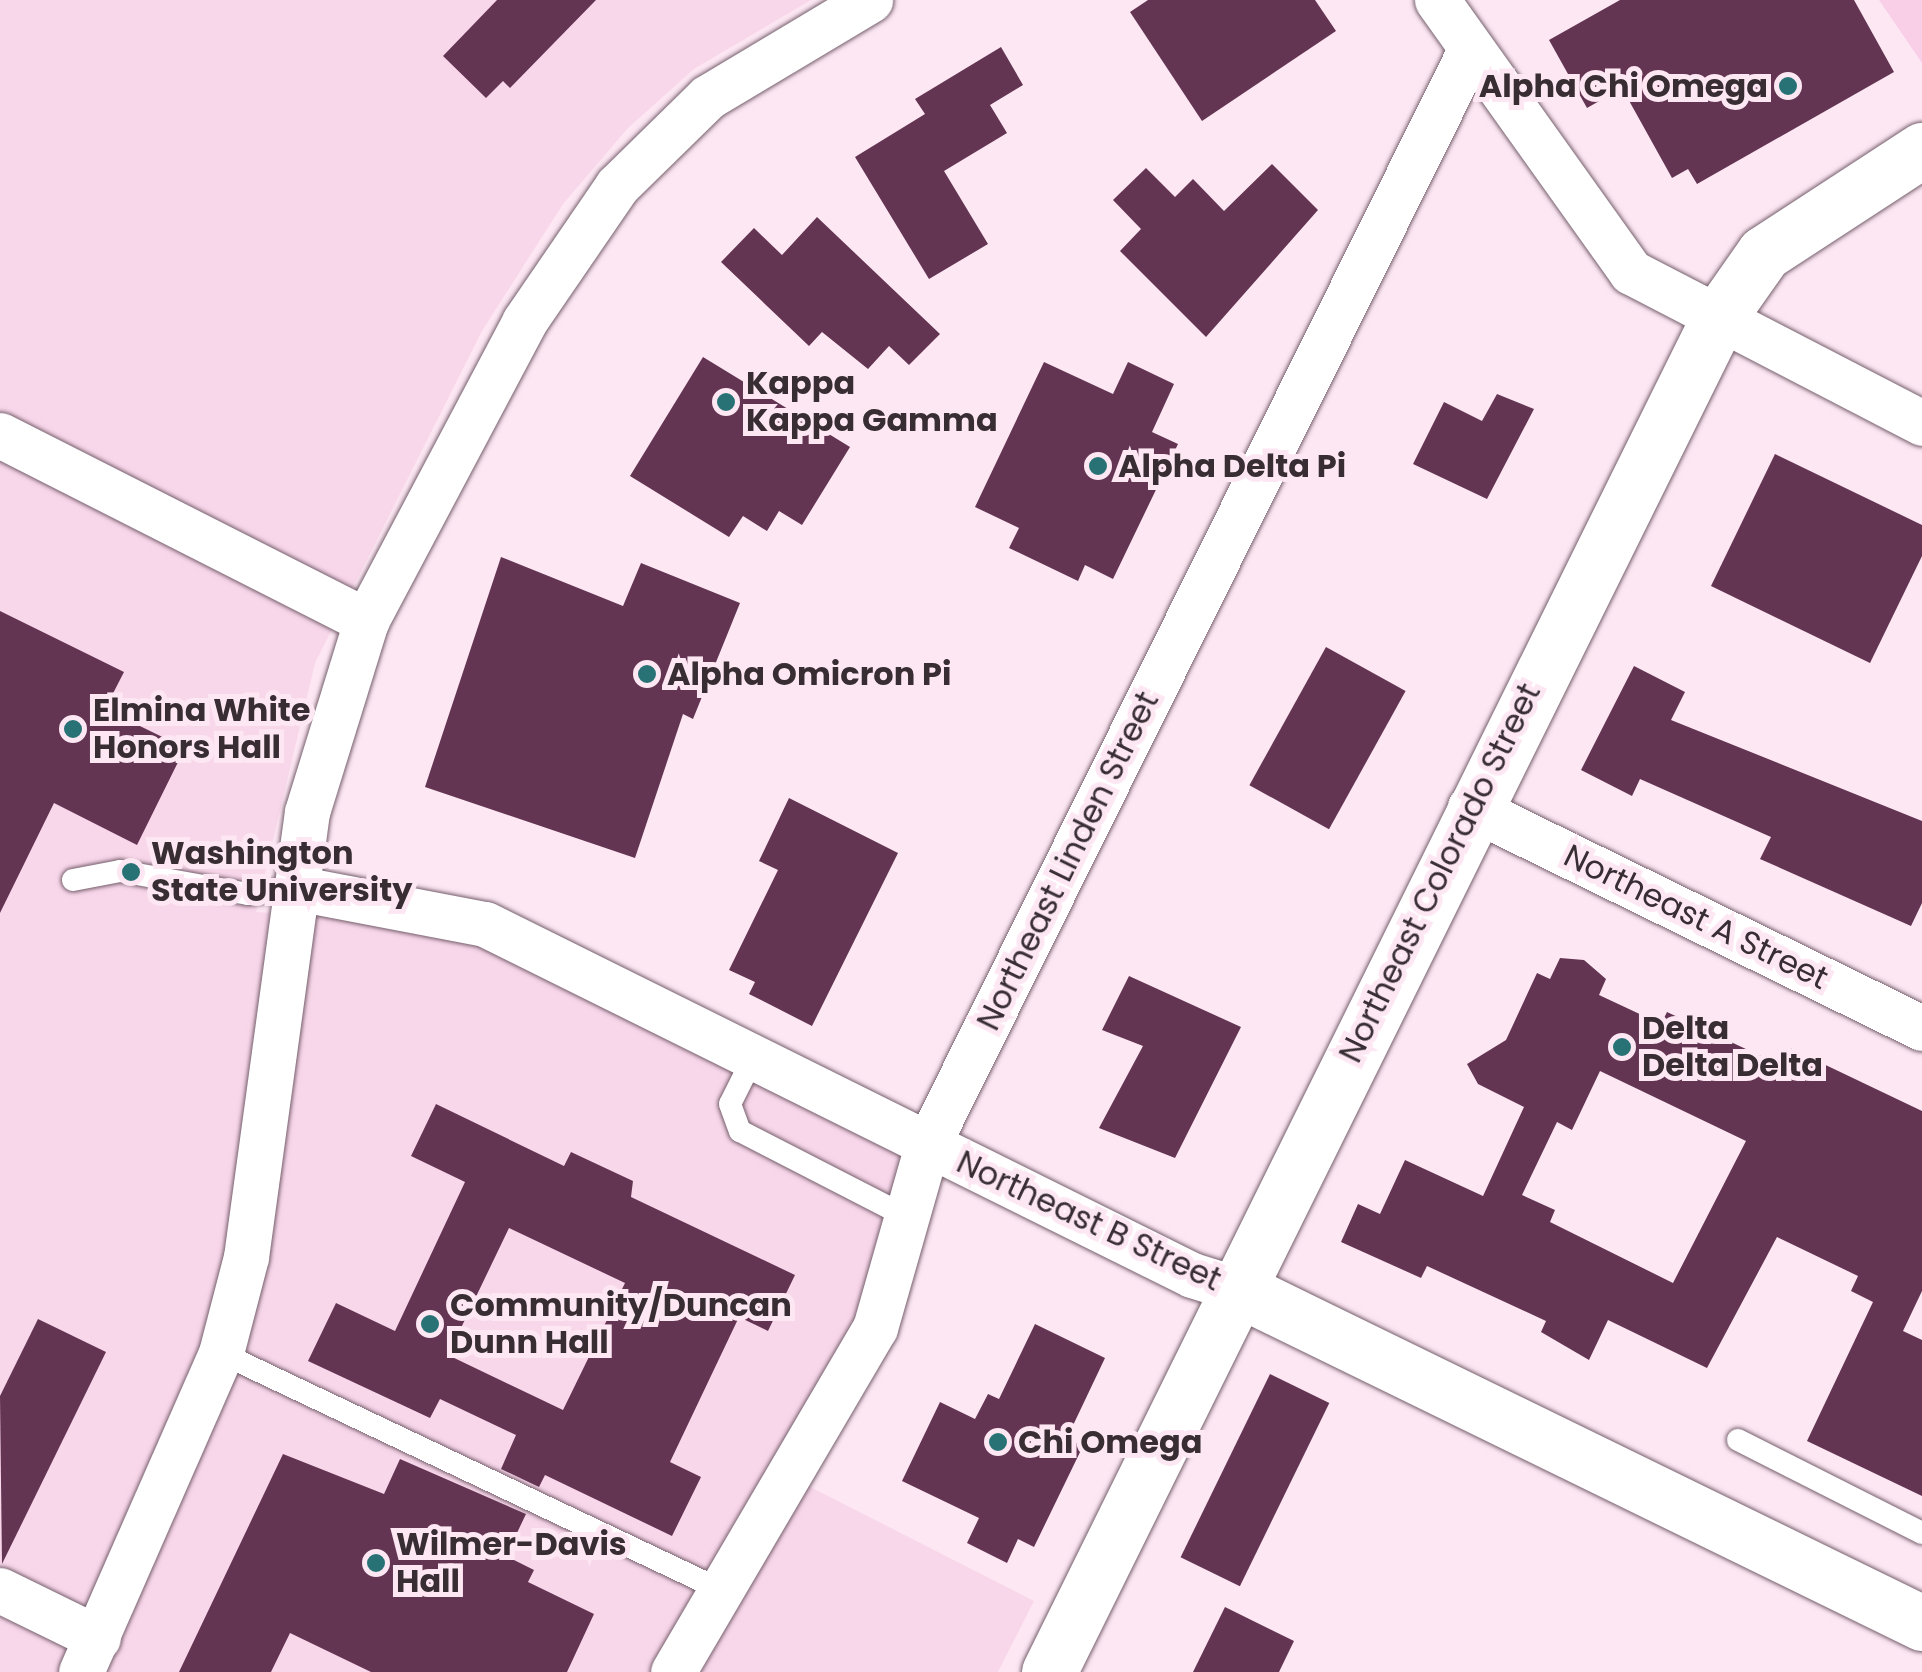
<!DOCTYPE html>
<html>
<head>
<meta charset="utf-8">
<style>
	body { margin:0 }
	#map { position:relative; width:1922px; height:1672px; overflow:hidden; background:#fde7f3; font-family:Poppins,sans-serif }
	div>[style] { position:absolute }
	.built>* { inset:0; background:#f9d7eb }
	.green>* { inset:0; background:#f9cfe8 }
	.building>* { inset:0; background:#643553; transform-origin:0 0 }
	.roads { filter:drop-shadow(0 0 2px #755f6c) drop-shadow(0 0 2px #755f6c) }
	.service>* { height:22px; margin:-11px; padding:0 11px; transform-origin:11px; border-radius:11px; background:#fff }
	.minor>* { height:45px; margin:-22.5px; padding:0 22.5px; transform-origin:22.5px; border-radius:22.5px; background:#fff }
	.tertiary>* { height:55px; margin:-27.5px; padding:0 27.5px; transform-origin:27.5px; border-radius:27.5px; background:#fff }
	.dots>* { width:28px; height:28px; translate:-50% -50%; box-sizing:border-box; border:5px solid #fde7f3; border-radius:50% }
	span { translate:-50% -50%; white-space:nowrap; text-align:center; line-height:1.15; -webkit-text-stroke:10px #fde7f3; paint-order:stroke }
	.poi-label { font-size:32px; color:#372d33; font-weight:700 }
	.right { translate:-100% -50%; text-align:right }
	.left { translate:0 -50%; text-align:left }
	.street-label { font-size:32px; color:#372d33 }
</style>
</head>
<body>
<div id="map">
	<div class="built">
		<div style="clip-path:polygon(0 0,811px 0,694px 69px,628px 128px,563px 204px,482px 331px,315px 663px,256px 912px,379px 920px,478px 943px,906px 1156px,860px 1321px,777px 1470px,1034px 1601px,998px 1672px,0 1672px)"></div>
	</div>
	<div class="green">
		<div style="clip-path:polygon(1879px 0,1922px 0,1922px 63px)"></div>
	</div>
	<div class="building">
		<div style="clip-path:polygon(497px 0,596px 0,510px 88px,503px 81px,486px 98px,443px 56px)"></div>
		<div style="clip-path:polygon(1148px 0,1315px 0,1336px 31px,1202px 121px,1130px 12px)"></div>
		<div style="clip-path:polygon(1620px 0,1854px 0,1894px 72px,1697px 184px,1688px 169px,1672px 178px,1622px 88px,1587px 108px,1549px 40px)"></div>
		<div style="clip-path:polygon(1001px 47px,1023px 85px,990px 105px,1007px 133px,944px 171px,988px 244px,929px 279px,855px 157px,925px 114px,915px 99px)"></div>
		<div style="clip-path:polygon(1272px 164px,1318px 210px,1206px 337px,1120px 251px,1141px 229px,1113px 200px,1146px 168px,1175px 197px,1193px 179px,1224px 211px)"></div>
		<div style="clip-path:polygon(817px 217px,940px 334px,909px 365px,889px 346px,868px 369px,822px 332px,809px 346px,721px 262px,754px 228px,782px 255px)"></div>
		<div style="clip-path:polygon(703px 357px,850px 447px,802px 525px,779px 511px,767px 531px,743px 516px,729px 537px,630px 476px)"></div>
		<div style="clip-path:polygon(1044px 362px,1113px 394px,1128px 362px,1174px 384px,1152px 432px,1178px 444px,1113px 579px,1085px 565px,1078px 581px,1009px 548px,1019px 528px,975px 507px)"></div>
		<div style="clip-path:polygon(1497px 394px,1534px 409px,1487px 499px,1413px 464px,1444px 402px,1482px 421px)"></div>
		<div style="clip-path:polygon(1775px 454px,1922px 525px,1922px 556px,1870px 663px,1711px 586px)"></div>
		<div style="clip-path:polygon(501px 557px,623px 606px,641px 563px,740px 603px,693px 719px,683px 714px,635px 858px,425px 787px)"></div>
		<div style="clip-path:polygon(0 611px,124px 672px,105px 709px,185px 748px,137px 845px,54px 803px,0 913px)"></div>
		<div style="left:1326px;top:647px;width:91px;height:158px;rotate:29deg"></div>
		<div style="clip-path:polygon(1634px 666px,1685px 692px,1671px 720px,1922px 821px,1922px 903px,1911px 926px,1760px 859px,1771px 837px,1640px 779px,1632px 796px,1581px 770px)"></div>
		<div style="clip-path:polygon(789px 798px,898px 853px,812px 1026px,749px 994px,755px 982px,729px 970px,778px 870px,759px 861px)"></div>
		<div style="clip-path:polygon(evenodd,1560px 958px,1584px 960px,1606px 979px,1599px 995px,1661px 1024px,1667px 1012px,1782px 1066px,1790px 1048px,1922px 1111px,1922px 1291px,1903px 1331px,1922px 1340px,1922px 1496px,1807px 1441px,1873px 1302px,1851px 1291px,1858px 1276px,1777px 1237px,1707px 1368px,1608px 1320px,1589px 1360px,1541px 1332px,1546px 1321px,1427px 1266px,1421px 1278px,1341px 1242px,1358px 1204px,1380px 1214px,1405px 1160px,1483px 1196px,1524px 1107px,1478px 1084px,1467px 1064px,1506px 1040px,1537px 973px,1550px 979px,1560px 958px,1600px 1071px,1746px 1141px,1673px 1283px,1550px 1222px,1555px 1210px,1522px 1195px,1557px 1122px,1572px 1130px,1600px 1071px)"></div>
		<div style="clip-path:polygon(1129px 976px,1241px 1027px,1175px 1158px,1099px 1128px,1143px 1046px,1102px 1030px)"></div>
		<div style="clip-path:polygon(evenodd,436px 1104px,564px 1166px,571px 1152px,633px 1181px,631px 1197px,795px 1275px,768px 1331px,739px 1317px,670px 1462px,701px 1477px,672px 1536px,545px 1475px,539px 1487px,501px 1469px,516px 1435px,440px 1399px,430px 1418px,308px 1361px,336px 1303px,395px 1331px,465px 1182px,411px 1156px,436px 1104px,509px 1228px,625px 1283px,563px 1410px,448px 1355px,509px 1228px)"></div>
		<div style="clip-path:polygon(38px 1319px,106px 1352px,2px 1564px,0 1396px)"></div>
		<div style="clip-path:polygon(1035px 1324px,1105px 1358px,1067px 1438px,1083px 1446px,1034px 1547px,1018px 1539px,1007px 1563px,967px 1543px,979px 1518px,902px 1481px,940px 1402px,975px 1419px,988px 1394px,999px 1399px)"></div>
		<div style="left:1270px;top:1374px;width:66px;height:204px;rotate:26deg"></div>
		<div style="clip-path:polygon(283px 1454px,384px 1494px,400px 1459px,526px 1514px,506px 1556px,534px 1570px,528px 1582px,594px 1614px,567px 1672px,371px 1672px,290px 1633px,271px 1672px,179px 1672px)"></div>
		<div style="clip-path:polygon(1225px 1607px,1294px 1641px,1279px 1672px,1193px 1672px)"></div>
	</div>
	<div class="roads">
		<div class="service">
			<div style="left:73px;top:880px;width:48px;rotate:-10.8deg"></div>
			<div style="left:120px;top:871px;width:130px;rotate:10.2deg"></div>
			<div style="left:248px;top:894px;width:48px;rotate:-7.1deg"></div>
			<div style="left:752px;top:1060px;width:49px;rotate:116.6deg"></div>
			<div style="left:730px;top:1104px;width:29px;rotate:70deg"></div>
			<div style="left:740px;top:1131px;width:190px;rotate:27.2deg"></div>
			<div style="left:221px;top:1353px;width:551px;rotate:25.36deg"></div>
			<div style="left:1738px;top:1440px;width:206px;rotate:26.8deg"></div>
		</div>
		<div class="minor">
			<div style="left:1437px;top:0;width:334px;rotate:54.5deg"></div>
			<div style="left:1631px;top:272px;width:328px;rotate:27.4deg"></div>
			<div style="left:0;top:435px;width:411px;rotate:26.9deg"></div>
			<div style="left:1470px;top:807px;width:503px;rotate:26.06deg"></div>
			<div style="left:296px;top:888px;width:192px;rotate:10.8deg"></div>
			<div style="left:485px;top:924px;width:789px;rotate:26.4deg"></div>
			<div style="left:1192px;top:1275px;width:50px;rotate:17.4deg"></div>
			<div style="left:0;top:1590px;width:109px;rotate:26.1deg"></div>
			<div style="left:81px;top:1672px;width:348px;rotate:-66.3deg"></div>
			<div style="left:221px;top:1353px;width:99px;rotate:-75.4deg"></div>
			<div style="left:246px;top:1257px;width:449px;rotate:-82.2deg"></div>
			<div style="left:307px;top:812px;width:200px;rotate:-72.8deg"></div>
			<div style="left:366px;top:621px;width:338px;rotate:-62.1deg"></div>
			<div style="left:524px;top:322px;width:165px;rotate:-55.6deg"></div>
			<div style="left:617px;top:186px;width:127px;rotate:-44.4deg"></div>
			<div style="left:708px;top:97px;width:189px;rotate:-30.9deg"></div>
			<div style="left:673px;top:1672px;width:399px;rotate:-59.6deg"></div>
			<div style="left:875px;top:1328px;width:189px;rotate:-74.1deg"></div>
			<div style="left:927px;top:1146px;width:1223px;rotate:-63.64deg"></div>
		</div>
		<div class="tertiary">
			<div style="left:1240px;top:1290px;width:759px;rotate:26.02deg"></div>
			<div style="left:1049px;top:1672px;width:1512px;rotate:-63.69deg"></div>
			<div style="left:1719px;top:317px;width:78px;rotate:-54.9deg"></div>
			<div style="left:1764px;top:253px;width:189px;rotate:-33.1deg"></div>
		</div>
	</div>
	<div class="dots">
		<div style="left:1788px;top:86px;background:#287275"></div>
		<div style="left:726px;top:402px;background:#287275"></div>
		<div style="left:1098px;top:466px;background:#287275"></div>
		<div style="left:647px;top:674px;background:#287275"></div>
		<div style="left:73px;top:729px;background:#287275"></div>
		<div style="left:131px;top:872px;background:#287275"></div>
		<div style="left:1622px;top:1047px;background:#287275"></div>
		<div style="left:430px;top:1324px;background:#287275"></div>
		<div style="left:998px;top:1442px;background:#287275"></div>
		<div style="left:376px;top:1563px;background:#287275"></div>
	</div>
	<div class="poi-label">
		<span class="right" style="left:1768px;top:86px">Alpha Chi Omega</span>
		<span class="left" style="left:746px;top:402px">Kappa<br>Kappa Gamma</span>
		<span class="left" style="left:1118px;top:466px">Alpha Delta Pi</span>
		<span class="left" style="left:667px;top:674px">Alpha Omicron Pi</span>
		<span class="left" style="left:93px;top:729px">Elmina White<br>Honors Hall</span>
		<span class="left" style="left:151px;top:872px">Washington<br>State University</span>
		<span class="left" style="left:1642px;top:1047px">Delta<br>Delta Delta</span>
		<span class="left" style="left:450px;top:1324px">Community/Duncan<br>Dunn Hall</span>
		<span class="left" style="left:1018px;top:1442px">Chi Omega</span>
		<span class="left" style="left:396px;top:1563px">Wilmer-Davis<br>Hall</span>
	</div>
	<div class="street-label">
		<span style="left:1068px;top:861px;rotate:-64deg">Northeast Linden Street</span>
		<span style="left:1440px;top:873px;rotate:-64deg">Northeast Colorado Street</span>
		<span style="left:1696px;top:917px;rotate:26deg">Northeast A Street</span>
		<span style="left:1089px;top:1221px;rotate:25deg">Northeast B Street</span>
	</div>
</div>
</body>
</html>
